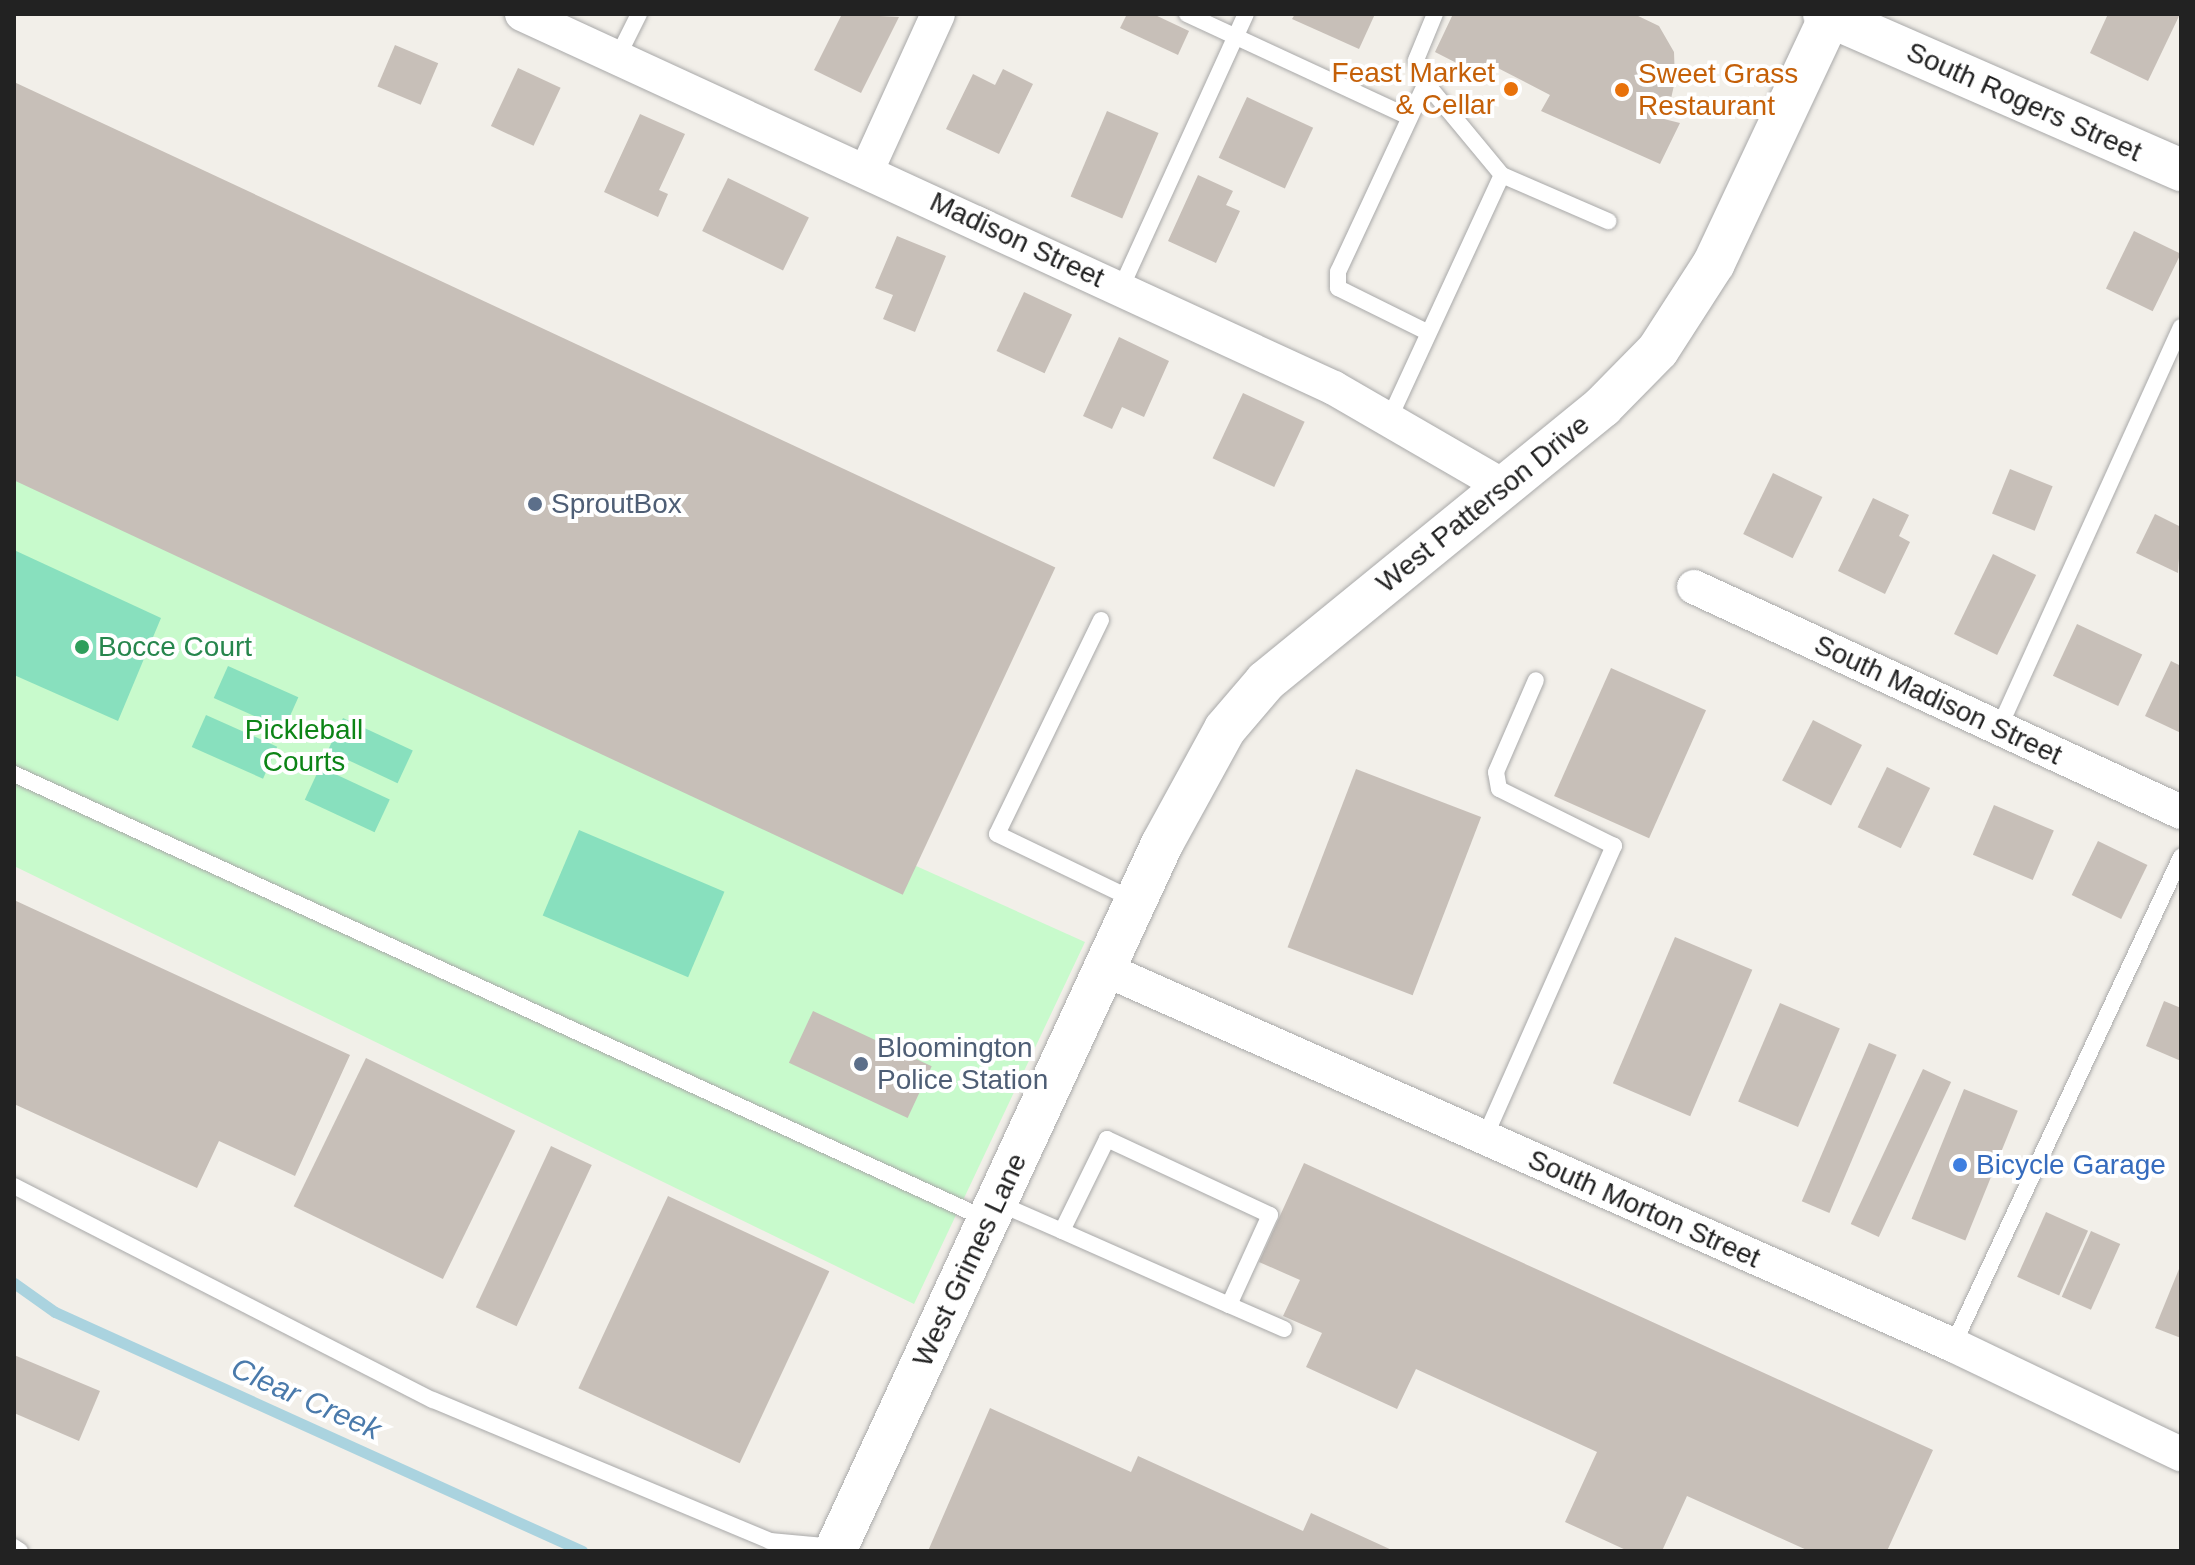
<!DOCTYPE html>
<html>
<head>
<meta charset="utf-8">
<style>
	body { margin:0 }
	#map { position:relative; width:2195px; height:1565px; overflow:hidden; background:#f2efe9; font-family:Helvetica,sans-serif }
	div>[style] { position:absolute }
	.park>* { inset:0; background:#c8facc }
	.pitch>* { inset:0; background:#88e0be; transform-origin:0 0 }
	.stream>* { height:11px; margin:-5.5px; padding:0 5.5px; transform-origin:5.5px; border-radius:5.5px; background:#aad3df }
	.building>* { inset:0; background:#c7bfb8; transform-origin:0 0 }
	.roads { filter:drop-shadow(0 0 2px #a9a9a9) drop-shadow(0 0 2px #a9a9a9) }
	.service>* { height:16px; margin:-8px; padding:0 8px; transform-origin:8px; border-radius:8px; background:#fff }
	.minor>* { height:34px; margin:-17px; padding:0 17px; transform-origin:17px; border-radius:17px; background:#fff }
	.tertiary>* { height:42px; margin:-21px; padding:0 21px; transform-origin:21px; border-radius:21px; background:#fff }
	.dots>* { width:22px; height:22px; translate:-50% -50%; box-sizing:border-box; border:4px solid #fff; border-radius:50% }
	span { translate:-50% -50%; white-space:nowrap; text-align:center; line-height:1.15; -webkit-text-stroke:8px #fff; paint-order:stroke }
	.food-label { font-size:28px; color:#c56008 }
	.right { translate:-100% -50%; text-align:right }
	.left { translate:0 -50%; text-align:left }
	.street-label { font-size:28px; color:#222 }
	.service-label { font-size:28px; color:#4e5e75 }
	.leisure-label { font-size:28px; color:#27864d }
	.park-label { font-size:28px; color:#0c8416 }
	.shop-label { font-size:28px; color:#366cbe }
	.water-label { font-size:30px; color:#4a7aab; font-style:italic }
	.frame { position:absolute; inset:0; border:16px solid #222; pointer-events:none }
</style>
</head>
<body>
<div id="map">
	<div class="park">
		<div style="clip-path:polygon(14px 460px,1085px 942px,914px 1304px,14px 866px)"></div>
	</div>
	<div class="pitch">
		<div style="clip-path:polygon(14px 550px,161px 618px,118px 721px,14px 675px)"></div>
		<div style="left:228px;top:666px;width:77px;height:35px;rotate:24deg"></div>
		<div style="left:206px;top:715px;width:78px;height:35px;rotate:24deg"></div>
		<div style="left:343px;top:718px;width:77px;height:36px;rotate:25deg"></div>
		<div style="left:320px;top:767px;width:77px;height:36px;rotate:25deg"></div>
		<div style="left:579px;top:830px;width:158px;height:93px;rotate:23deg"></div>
	</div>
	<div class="stream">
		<div style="left:14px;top:1283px;width:50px;rotate:35.3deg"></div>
		<div style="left:55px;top:1312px;width:579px;rotate:24.39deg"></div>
	</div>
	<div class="building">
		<div style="clip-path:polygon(842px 14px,899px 17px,861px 93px,814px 70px)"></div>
		<div style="clip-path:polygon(1127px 14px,1153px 14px,1189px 31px,1178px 55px,1120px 28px)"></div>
		<div style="clip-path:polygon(1295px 14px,1375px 14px,1359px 49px,1292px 19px)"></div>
		<div style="clip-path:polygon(1453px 14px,1634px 14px,1659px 26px,1674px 52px,1675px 81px,1670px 103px,1656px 117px,1680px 123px,1660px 164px,1541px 111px,1550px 95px,1490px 64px,1486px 78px,1435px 52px)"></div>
		<div style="clip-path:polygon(2108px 14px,2180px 14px,2148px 81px,2090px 53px)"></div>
		<div style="left:395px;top:45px;width:47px;height:45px;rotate:23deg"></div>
		<div style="left:518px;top:68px;width:47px;height:64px;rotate:25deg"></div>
		<div style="clip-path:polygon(1003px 69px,1033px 84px,999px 154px,946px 129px,973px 74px,995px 85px)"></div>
		<div style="left:14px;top:82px;width:1149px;height:361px;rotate:25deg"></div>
		<div style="left:1247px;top:97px;width:73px;height:67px;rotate:25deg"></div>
		<div style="left:1107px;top:111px;width:56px;height:93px;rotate:23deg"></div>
		<div style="clip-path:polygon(640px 114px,685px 134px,659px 190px,668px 194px,658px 217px,604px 192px)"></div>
		<div style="clip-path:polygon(1198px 175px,1233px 191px,1226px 205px,1240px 211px,1216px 263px,1168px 241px)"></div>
		<div style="left:728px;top:178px;width:90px;height:59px;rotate:26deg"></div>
		<div style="left:2134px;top:231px;width:52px;height:64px;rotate:26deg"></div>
		<div style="clip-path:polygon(897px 236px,946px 256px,915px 332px,883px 319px,893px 295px,875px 288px)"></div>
		<div style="left:1024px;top:292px;width:53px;height:65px;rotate:25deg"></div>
		<div style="clip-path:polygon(1119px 337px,1169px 361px,1144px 417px,1122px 407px,1112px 429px,1083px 416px)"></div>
		<div style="left:1243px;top:393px;width:68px;height:72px;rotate:25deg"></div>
		<div style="left:2010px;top:469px;width:46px;height:48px;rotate:22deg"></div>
		<div style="left:1773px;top:473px;width:55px;height:68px;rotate:26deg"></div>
		<div style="clip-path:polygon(1873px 498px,1909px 515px,1899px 536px,1910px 542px,1885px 594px,1838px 571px)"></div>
		<div style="clip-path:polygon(2155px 514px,2181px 527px,2178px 573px,2136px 553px)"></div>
		<div style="left:1993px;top:554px;width:48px;height:89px;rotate:26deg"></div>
		<div style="left:2077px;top:624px;width:72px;height:57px;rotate:25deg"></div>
		<div style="clip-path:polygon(2171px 661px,2181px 666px,2181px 733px,2145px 716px)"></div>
		<div style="left:1611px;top:668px;width:104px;height:140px;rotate:24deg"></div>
		<div style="left:1813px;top:720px;width:55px;height:68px;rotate:27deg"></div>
		<div style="left:1887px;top:767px;width:48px;height:67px;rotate:26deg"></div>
		<div style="left:1356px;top:769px;width:134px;height:191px;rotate:21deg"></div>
		<div style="left:1994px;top:805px;width:65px;height:54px;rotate:23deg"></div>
		<div style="left:2098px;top:841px;width:55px;height:60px;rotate:26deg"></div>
		<div style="clip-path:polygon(14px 900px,350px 1055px,295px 1176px,219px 1141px,197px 1188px,14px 1104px)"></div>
		<div style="left:1675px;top:937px;width:84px;height:159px;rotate:23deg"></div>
		<div style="clip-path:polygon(2164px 1001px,2181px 1008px,2181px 1061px,2146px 1046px)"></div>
		<div style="left:1780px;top:1003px;width:65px;height:107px;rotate:23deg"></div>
		<div style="left:813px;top:1011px;width:131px;height:57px;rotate:25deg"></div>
		<div style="left:1869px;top:1043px;width:30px;height:172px;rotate:23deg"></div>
		<div style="left:366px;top:1058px;width:166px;height:165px;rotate:26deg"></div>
		<div style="left:1923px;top:1069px;width:31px;height:171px;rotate:25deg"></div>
		<div style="left:1964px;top:1089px;width:58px;height:140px;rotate:22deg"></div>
		<div style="left:551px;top:1146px;width:45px;height:178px;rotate:25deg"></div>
		<div style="clip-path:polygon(1304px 1163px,1933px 1450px,1887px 1551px,1809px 1551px,1687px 1496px,1662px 1551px,1628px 1551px,1565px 1522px,1597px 1452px,1416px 1369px,1397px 1409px,1306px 1367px,1322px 1333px,1283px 1316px,1300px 1280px,1259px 1262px)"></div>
		<div style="left:668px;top:1196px;width:178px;height:212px;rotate:25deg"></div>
		<div style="left:2046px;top:1212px;width:46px;height:71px;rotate:24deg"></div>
		<div style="left:2091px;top:1231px;width:32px;height:72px;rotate:24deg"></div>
		<div style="clip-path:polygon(2181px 1264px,2181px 1338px,2155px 1328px)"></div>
		<div style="clip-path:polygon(14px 1355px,100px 1391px,79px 1441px,14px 1413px)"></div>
		<div style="clip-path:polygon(990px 1408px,1131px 1472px,1138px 1456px,1303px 1531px,1311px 1513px,1394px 1551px,928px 1551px)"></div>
	</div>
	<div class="roads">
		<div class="service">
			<div style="left:1187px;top:14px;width:242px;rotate:24.9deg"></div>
			<div style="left:617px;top:58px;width:49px;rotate:-63.4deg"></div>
			<div style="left:1426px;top:83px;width:208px;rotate:115deg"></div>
			<div style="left:1338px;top:272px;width:16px;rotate:90deg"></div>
			<div style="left:1338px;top:288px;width:99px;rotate:26.3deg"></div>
			<div style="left:1502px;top:175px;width:116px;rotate:23.5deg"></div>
			<div style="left:1121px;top:288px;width:301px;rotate:-65.5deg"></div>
			<div style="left:1391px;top:415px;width:264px;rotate:-65.2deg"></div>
			<div style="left:1502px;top:175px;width:119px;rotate:-129.6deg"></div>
			<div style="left:1426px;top:83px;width:25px;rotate:-113deg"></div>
			<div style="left:1416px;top:60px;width:50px;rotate:-67.6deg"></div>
			<div style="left:1101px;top:620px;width:238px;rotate:115.9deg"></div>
			<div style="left:997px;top:834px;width:152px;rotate:25.7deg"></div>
			<div style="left:1999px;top:728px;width:440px;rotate:-65.6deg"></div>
			<div style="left:14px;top:774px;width:1071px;rotate:24.6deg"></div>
			<div style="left:1484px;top:1139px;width:321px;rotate:-66.1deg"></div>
			<div style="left:1614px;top:846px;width:128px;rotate:-153.6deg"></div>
			<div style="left:1499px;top:789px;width:17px;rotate:-100deg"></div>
			<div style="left:1496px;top:772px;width:100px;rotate:-66.5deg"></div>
			<div style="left:14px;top:1186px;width:470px;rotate:27.1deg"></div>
			<div style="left:433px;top:1400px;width:365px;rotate:22.7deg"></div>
			<div style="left:770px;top:1541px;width:65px;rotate:5.3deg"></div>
			<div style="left:998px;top:1203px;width:70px;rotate:23.6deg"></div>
			<div style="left:1062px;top:1231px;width:183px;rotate:23.9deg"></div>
			<div style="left:1229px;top:1305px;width:99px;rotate:-65.5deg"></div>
			<div style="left:1270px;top:1215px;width:180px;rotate:-155deg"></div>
			<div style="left:1107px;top:1139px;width:102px;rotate:116.1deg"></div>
			<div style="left:1229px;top:1305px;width:60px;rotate:23.6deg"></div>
			<div style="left:1953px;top:1345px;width:539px;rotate:-64.96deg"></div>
			<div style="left:14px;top:1547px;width:7px;rotate:34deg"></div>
		</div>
		<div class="minor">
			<div style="left:522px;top:14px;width:894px;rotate:24.73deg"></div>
			<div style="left:1334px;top:388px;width:195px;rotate:30.1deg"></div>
			<div style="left:867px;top:170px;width:171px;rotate:-65.5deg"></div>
			<div style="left:1694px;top:587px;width:536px;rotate:24.8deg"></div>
			<div style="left:1104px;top:969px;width:929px;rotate:23.89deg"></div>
			<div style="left:1953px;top:1345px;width:253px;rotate:25.6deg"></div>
		</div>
		<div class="tertiary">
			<div style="left:1824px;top:14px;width:390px;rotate:23.6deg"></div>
			<div style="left:835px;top:1551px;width:779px;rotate:-65.18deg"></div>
			<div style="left:1162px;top:844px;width:131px;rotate:-61.3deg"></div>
			<div style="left:1225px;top:729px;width:63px;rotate:-49.5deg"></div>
			<div style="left:1266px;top:681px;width:434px;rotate:-39.2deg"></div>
			<div style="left:1602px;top:407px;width:80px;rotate:-45.5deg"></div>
			<div style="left:1658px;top:350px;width:103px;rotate:-57.2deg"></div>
			<div style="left:1714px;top:263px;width:275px;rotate:-64.8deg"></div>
		</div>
	</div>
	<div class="dots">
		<div style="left:1511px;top:89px;background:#e8710a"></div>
		<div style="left:1622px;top:90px;background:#e8710a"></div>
		<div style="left:535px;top:504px;background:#5c6f8a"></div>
		<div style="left:82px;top:647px;background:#2e9e5b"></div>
		<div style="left:861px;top:1064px;background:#5c6f8a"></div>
		<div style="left:1960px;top:1165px;background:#3f7fe0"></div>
	</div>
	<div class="food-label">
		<span class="right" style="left:1495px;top:89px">Feast Market<br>&amp; Cellar</span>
		<span class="left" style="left:1638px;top:90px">Sweet Grass<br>Restaurant</span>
	</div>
	<div class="street-label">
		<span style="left:2024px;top:102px;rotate:24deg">South Rogers Street</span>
		<span style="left:1017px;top:240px;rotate:25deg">Madison Street</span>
		<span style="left:1483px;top:504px;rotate:-39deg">West Patterson Drive</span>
		<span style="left:1938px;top:700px;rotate:25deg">South Madison Street</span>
		<span style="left:1644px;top:1209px;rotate:24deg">South Morton Street</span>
		<span style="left:970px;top:1260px;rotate:-65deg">West Grimes Lane</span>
	</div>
	<div class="service-label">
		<span class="left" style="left:551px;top:504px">SproutBox</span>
		<span class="left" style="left:877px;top:1064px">Bloomington<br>Police Station</span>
	</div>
	<div class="leisure-label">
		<span class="left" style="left:98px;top:647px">Bocce Court</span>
	</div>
	<div class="park-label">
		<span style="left:304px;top:746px">Pickleball<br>Courts</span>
	</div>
	<div class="shop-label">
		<span class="left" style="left:1976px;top:1165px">Bicycle Garage</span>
	</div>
	<div class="water-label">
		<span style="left:306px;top:1399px;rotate:24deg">Clear Creek</span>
	</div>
	<div class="frame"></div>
</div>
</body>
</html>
